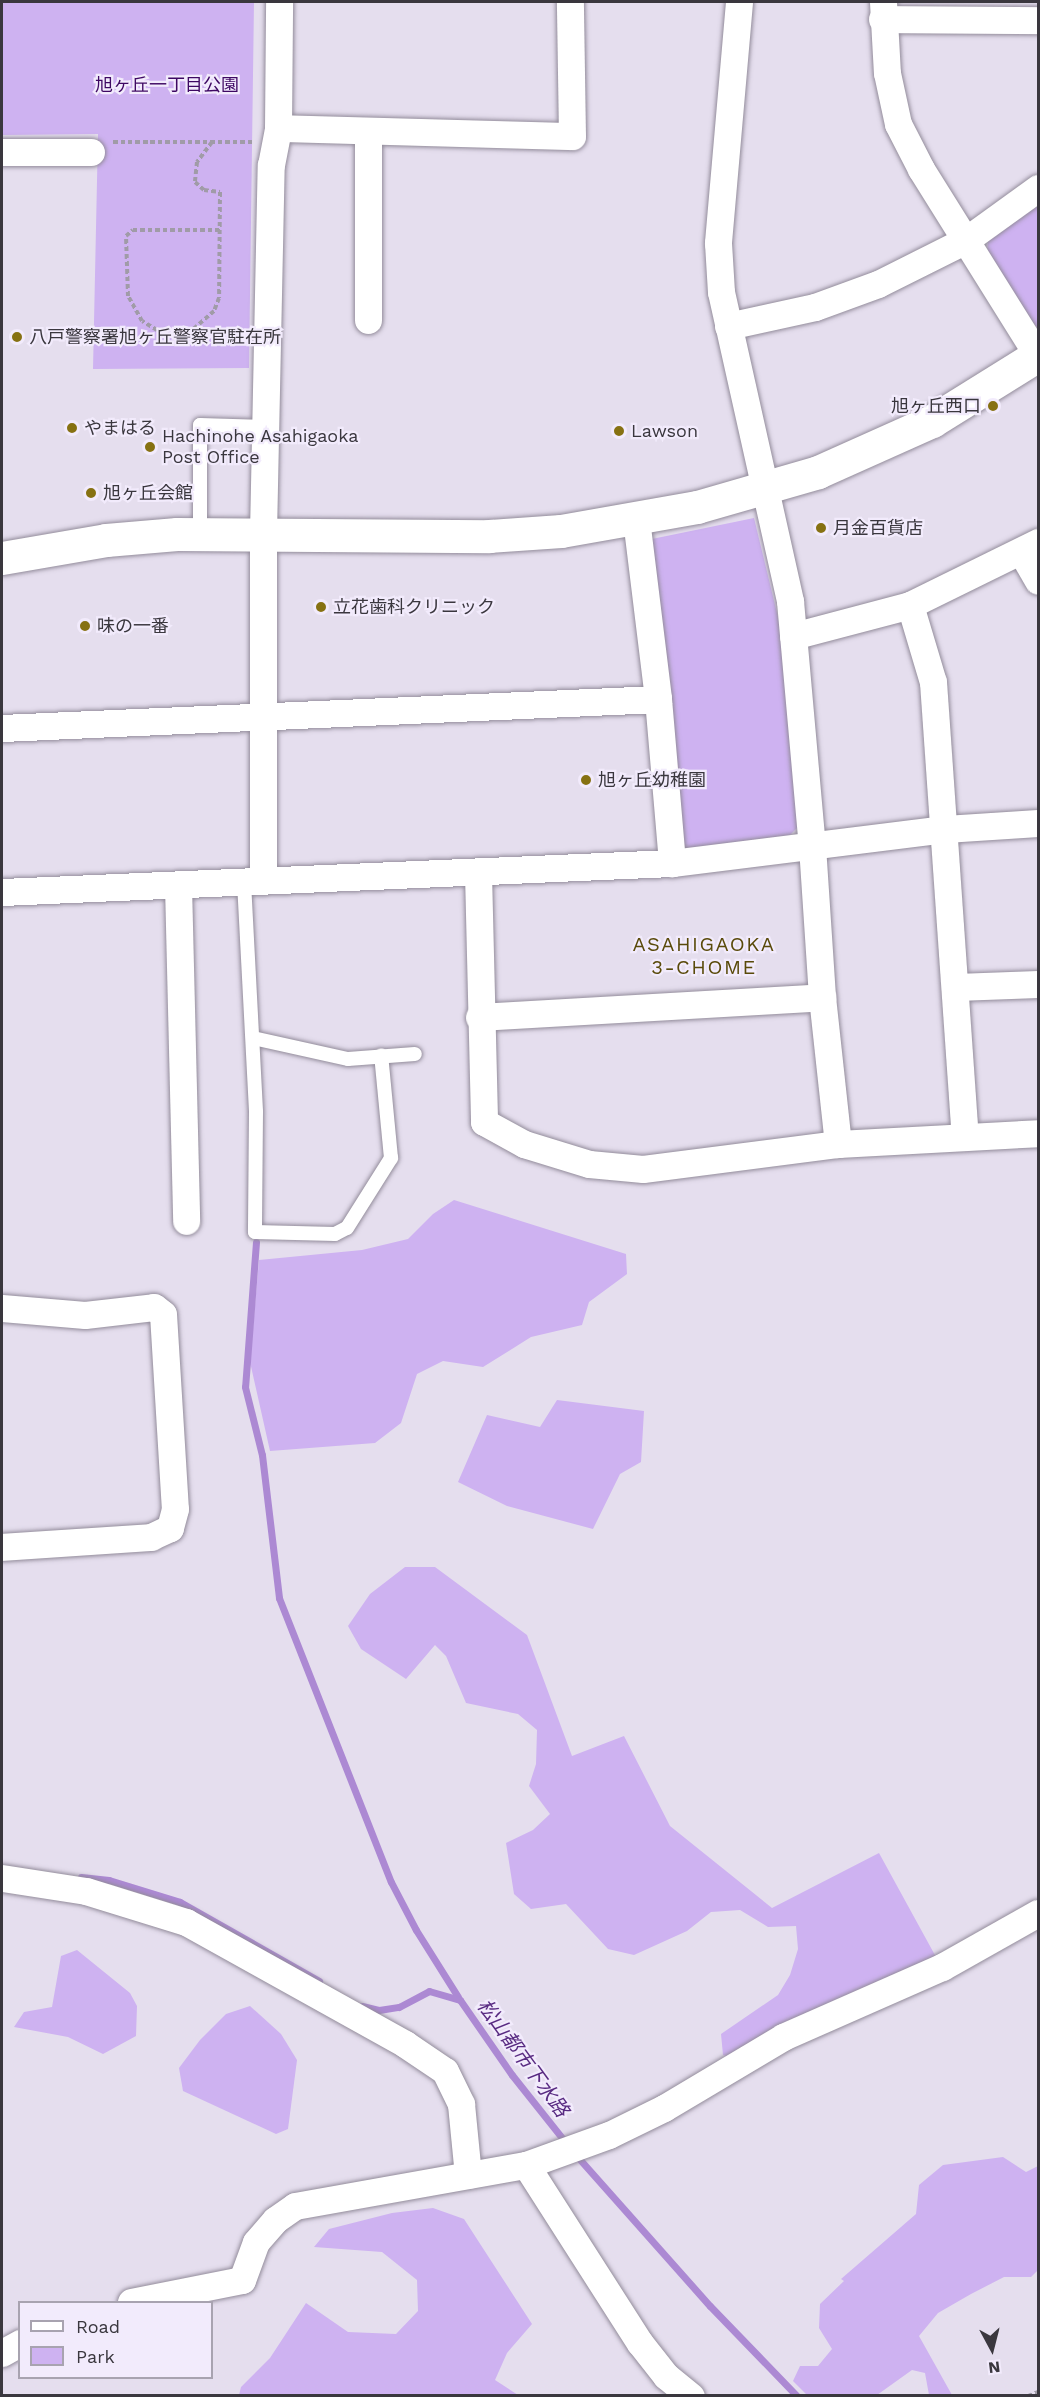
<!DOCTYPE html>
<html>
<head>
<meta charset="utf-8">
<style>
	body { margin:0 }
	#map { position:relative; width:1040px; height:2397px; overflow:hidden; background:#e5deee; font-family:"Work Sans","Noto Sans JP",sans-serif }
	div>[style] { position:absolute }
	.green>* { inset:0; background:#ceb2f1 }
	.stream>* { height:7px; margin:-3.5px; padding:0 3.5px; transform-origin:3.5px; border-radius:3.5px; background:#ac89d3 }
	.path>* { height:4px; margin-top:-2px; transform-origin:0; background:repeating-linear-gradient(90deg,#a09ba7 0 4.5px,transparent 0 7.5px) }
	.roads { filter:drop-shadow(0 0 2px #938c9b) drop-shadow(0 0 2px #938c9b) }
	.service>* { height:14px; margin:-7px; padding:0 7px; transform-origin:7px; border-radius:7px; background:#fff }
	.minor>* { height:27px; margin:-13.5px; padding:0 13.5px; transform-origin:13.5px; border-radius:13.5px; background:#fff }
	.tertiary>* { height:33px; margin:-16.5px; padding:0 16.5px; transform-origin:16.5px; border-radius:16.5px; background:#fff }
	.dots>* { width:16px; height:16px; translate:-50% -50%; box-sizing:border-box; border:3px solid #f2ebfc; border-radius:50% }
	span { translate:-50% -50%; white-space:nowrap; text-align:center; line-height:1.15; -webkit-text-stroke:4.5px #f2ebfc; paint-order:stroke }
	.park-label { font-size:18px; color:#3e0863 }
	.poi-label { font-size:18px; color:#3a373e }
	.left { translate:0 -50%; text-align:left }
	.right { translate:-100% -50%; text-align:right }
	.neighbourhood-label { font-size:20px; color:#594a0a; letter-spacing:1.5px }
	.water-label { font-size:20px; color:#592b82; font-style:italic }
	.frame { position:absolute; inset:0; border:3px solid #3a373e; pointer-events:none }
	.legend { position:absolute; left:18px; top:2301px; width:195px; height:78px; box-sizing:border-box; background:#f2ebfc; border:2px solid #a8a3b0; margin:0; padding:8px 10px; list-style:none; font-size:18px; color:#3a373e }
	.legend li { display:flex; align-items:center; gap:12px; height:30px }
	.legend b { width:30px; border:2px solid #a8a3b0 }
	.north { position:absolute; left:962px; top:2319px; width:60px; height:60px; -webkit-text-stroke:4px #f2ebfc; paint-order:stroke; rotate:173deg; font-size:16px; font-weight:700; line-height:24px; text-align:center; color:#3a373e }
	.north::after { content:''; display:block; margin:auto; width:21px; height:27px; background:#3a373e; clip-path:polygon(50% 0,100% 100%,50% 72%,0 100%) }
</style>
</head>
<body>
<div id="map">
	<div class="green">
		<div style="clip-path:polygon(2px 2px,254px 2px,249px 368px,93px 369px,98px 134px,2px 135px)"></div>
		<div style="clip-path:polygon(1038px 202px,1038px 325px,1036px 327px,987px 257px,988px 238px)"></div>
		<div style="clip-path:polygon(754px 518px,783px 638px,803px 822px,789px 836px,687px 849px,676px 839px,647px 540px)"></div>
		<div style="clip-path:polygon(454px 1200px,626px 1254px,627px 1274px,589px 1302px,582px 1325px,531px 1337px,483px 1367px,443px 1361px,417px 1374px,401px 1423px,375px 1443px,270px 1451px,250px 1362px,259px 1260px,362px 1250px,408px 1239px,433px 1214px)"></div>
		<div style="clip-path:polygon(557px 1400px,644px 1411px,641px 1462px,620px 1474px,593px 1529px,507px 1506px,458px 1482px,487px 1415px,540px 1427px)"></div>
		<div style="clip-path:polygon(405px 1567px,435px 1567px,527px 1635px,572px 1756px,624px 1736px,670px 1826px,772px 1908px,879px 1853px,936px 1957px,733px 2058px,723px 2055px,721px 2034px,778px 1995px,790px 1975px,798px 1949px,796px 1926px,768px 1927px,740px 1910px,711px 1912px,687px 1931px,634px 1955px,608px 1949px,566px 1904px,531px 1909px,514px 1894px,506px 1843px,533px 1830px,550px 1814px,529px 1786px,536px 1764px,537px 1730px,518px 1714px,466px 1703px,446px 1656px,435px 1645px,406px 1679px,361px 1649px,348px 1626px,370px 1594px)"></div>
		<div style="clip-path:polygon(77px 1950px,130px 1993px,137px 2006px,136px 2036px,103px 2054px,68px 2037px,14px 2027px,24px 2012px,52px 2007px,61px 1956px)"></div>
		<div style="clip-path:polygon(250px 2006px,281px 2034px,297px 2060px,288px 2129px,276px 2134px,183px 2091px,179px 2068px,200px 2040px,226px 2014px)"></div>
		<div style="clip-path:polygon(1003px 2157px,1026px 2172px,1038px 2166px,1038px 2270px,1031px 2277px,1004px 2277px,971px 2294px,938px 2313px,919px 2336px,952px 2395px,929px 2395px,925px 2373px,912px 2370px,877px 2395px,807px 2395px,793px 2381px,800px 2366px,818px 2366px,832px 2349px,819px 2328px,820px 2304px,844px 2281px,841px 2279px,916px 2214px,919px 2185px,943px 2165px)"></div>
		<div style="clip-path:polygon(433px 2208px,464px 2219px,532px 2324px,507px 2353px,495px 2380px,518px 2395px,239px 2395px,241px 2387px,270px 2358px,306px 2303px,348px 2332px,396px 2334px,418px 2311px,417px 2280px,382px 2252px,314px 2247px,329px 2229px,392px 2213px)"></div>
	</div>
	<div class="stream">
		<div style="left:256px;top:1242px;width:145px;rotate:94.3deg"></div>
		<div style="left:245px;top:1387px;width:70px;rotate:76deg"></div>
		<div style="left:262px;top:1455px;width:144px;rotate:83.2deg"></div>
		<div style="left:279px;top:1598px;width:305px;rotate:68.5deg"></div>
		<div style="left:391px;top:1882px;width:54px;rotate:62.5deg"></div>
		<div style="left:416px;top:1930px;width:79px;rotate:57.9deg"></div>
		<div style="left:81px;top:1877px;width:28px;rotate:6deg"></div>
		<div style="left:109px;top:1880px;width:74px;rotate:17.2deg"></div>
		<div style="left:180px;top:1902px;width:160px;rotate:29.6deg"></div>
		<div style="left:362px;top:2006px;width:17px;rotate:13deg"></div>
		<div style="left:379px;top:2010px;width:20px;rotate:-9deg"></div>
		<div style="left:399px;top:2007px;width:34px;rotate:-28deg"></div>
		<div style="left:429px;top:1991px;width:32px;rotate:16deg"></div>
		<div style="left:460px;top:2000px;width:91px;rotate:55.3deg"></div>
		<div style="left:512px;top:2075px;width:87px;rotate:51.5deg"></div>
		<div style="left:575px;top:2154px;width:203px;rotate:48.4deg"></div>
		<div style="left:710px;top:2306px;width:125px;rotate:46deg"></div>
	</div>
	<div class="path">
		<div style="left:113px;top:142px;width:140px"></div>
		<div style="left:212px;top:142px;width:25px;rotate:127deg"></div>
		<div style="left:197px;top:162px;width:20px;rotate:96deg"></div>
		<div style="left:195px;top:182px;width:12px;rotate:42deg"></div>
		<div style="left:204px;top:190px;width:16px;rotate:7deg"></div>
		<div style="left:220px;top:192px;width:106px;rotate:90.5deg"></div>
		<div style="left:219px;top:298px;width:14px;rotate:111deg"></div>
		<div style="left:214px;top:311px;width:30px;rotate:139deg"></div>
		<div style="left:191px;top:331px;width:15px;rotate:172deg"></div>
		<div style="left:176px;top:333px;width:19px;rotate:-171deg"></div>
		<div style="left:157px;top:330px;width:17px;rotate:-149deg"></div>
		<div style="left:142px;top:321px;width:29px;rotate:-119deg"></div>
		<div style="left:128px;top:296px;width:60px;rotate:-91.9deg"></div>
		<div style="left:126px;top:236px;width:9px;rotate:-41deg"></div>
		<div style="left:133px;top:230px;width:86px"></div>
		<div style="left:1028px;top:2396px;width:11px;rotate:-22deg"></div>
	</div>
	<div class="roads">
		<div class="service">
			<div style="left:200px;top:534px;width:109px;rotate:-90deg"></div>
			<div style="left:200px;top:425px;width:66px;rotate:1.7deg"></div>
			<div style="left:244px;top:882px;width:230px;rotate:87deg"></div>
			<div style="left:256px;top:1112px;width:120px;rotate:90.5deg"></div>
			<div style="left:255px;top:1232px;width:80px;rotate:1.4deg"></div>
			<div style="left:335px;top:1234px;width:13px;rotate:-27deg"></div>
			<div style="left:347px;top:1228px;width:83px;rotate:-57.8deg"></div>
			<div style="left:391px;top:1158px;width:103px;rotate:-95.5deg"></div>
			<div style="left:253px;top:1038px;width:97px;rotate:12.5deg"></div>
			<div style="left:348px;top:1059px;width:67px;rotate:-4.3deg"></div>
		</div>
		<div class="minor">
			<div style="left:739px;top:2px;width:242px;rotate:95deg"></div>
			<div style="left:718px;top:243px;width:49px;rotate:86.5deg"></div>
			<div style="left:721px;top:292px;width:317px;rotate:77.4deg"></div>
			<div style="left:790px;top:601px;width:246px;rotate:84.9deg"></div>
			<div style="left:812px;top:846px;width:151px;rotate:86.2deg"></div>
			<div style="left:822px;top:997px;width:148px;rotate:83.8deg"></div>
			<div style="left:883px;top:2px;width:71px;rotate:86.8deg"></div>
			<div style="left:887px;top:73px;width:52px;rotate:77.8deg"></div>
			<div style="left:898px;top:124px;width:51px;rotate:62.9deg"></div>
			<div style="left:921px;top:169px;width:221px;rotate:58deg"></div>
			<div style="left:882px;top:19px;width:156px;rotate:0.4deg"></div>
			<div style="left:278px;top:128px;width:294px;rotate:1.6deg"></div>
			<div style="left:572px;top:136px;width:134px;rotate:-90.9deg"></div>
			<div style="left:368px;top:131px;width:189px;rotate:90deg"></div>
			<div style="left:2px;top:152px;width:89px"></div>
			<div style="left:728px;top:326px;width:89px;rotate:-12.3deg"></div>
			<div style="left:815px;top:307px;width:67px;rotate:-20.1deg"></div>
			<div style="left:878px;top:284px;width:98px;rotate:-26.6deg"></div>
			<div style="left:966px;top:240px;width:89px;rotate:-35.8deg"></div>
			<div style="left:636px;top:519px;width:181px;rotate:83deg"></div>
			<div style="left:658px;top:699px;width:165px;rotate:85.1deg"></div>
			<div style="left:1022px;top:553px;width:32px;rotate:60deg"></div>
			<div style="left:910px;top:605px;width:80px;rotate:73.4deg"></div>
			<div style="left:933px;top:682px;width:454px;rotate:86deg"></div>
			<div style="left:793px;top:636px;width:121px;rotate:-14.8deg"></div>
			<div style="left:910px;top:605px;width:143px;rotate:-26.2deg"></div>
			<div style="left:2px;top:728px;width:657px;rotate:-2.53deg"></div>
			<div style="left:478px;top:873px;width:249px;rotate:88.6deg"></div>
			<div style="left:484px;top:1122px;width:46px;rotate:28.8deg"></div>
			<div style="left:524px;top:1144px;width:68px;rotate:17.1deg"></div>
			<div style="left:589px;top:1164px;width:54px;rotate:5.3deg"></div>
			<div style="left:643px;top:1169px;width:197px;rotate:-7.3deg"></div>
			<div style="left:838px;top:1144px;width:200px;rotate:-3.1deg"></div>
			<div style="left:263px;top:881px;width:348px;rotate:-90deg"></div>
			<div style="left:263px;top:533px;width:368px;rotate:-88.8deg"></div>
			<div style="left:271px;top:165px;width:38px;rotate:-79deg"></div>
			<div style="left:278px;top:128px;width:126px;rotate:-89.5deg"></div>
			<div style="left:178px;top:885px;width:336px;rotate:88.6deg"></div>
			<div style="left:2px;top:892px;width:671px;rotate:-2.48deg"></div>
			<div style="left:672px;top:863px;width:275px;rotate:-7.1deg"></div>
			<div style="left:945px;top:829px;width:93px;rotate:-3.7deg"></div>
			<div style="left:956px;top:987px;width:82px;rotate:-2.1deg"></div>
			<div style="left:479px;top:1017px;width:344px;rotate:-3.3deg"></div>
			<div style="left:2px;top:1308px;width:83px;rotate:4.8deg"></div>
			<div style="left:85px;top:1315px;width:69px;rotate:-6.6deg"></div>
			<div style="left:154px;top:1307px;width:11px;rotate:38deg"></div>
			<div style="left:163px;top:1314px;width:195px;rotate:86.5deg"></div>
			<div style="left:175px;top:1509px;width:20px;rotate:105deg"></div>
			<div style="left:170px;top:1528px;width:21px;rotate:155deg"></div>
			<div style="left:151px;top:1537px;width:149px;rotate:176.2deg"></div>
			<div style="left:2px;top:1878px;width:85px;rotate:8.8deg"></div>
			<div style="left:86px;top:1891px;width:105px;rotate:17.2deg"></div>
			<div style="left:186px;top:1922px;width:251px;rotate:29.1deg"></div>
			<div style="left:405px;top:2044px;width:48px;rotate:34deg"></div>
			<div style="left:445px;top:2071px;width:37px;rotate:64deg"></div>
			<div style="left:461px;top:2104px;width:71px;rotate:84.4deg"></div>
			<div style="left:526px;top:2165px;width:211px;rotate:57.4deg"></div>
			<div style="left:640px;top:2343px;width:42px;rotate:51.8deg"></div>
			<div style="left:666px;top:2376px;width:32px;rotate:39deg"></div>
			<div style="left:131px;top:2302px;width:113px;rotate:-11.2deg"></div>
			<div style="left:242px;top:2280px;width:40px;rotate:-69.8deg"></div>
			<div style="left:256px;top:2242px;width:29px;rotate:-49deg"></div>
			<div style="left:275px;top:2220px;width:24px;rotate:-35deg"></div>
			<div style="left:295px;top:2206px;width:235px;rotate:-10.1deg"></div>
			<div style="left:526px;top:2165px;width:88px;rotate:-19.9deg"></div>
			<div style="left:609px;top:2135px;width:61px;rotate:-26.1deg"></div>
			<div style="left:664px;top:2108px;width:139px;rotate:-30.8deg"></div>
			<div style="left:783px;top:2037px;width:174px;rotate:-23.8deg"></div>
			<div style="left:942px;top:1967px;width:110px;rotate:-29.4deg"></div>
			<div style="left:2px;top:2353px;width:21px;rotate:-29deg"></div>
		</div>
		<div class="tertiary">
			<div style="left:2px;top:558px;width:106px;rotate:-9.8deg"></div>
			<div style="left:106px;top:540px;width:71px;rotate:-4.8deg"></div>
			<div style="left:177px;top:534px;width:312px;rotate:0.4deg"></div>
			<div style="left:489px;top:536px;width:72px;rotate:-4deg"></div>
			<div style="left:561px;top:531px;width:138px;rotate:-10deg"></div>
			<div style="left:697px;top:507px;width:126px;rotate:-16.1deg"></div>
			<div style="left:818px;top:472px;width:125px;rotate:-24.1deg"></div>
			<div style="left:932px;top:421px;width:125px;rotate:-31.9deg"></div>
		</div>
	</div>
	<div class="dots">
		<div style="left:17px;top:337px;background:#867112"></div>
		<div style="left:993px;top:406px;background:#867112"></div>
		<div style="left:72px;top:428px;background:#867112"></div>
		<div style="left:619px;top:431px;background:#867112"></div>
		<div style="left:150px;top:447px;background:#867112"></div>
		<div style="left:91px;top:493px;background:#867112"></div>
		<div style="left:821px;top:528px;background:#867112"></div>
		<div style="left:321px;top:607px;background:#867112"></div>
		<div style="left:85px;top:626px;background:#867112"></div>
		<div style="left:586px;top:780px;background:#867112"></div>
	</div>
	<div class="park-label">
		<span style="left:167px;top:85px">旭ヶ丘一丁目公園</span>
	</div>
	<div class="poi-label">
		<span class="left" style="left:29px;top:337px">八戸警察署旭ヶ丘警察官駐在所</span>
		<span class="right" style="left:981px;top:406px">旭ヶ丘西口</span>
		<span class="left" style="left:84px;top:428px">やまはる</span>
		<span class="left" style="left:631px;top:431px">Lawson</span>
		<span class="left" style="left:162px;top:447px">Hachinohe Asahigaoka<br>Post Office</span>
		<span class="left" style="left:103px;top:493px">旭ヶ丘会館</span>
		<span class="left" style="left:833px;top:528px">月金百貨店</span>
		<span class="left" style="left:333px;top:607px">立花歯科クリニック</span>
		<span class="left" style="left:97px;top:626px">味の一番</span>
		<span class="left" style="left:598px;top:780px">旭ヶ丘幼稚園</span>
	</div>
	<div class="neighbourhood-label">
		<span style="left:704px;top:956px">ASAHIGAOKA<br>3-CHOME</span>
	</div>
	<div class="water-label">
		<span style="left:523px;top:2058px;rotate:54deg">松山都市下水路</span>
	</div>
	<div class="frame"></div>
	<ul class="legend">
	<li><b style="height:8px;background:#fff"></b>Road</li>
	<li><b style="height:16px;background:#ceb2f1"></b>Park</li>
	</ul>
	<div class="north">N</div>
</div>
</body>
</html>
